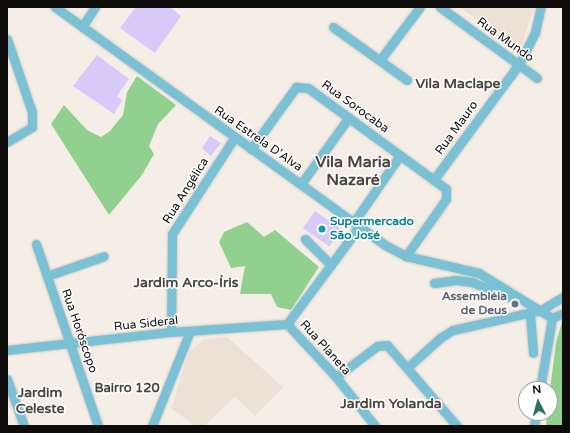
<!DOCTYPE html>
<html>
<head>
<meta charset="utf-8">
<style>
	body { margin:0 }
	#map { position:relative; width:570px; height:433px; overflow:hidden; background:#f5eee7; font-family:"Varela Round",sans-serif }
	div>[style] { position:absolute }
	.built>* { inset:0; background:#ede0d5 }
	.forest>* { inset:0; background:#92d090 }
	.building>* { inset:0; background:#d7c9f8; transform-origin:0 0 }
	.roads { filter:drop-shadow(0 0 1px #d0cac4) drop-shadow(0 0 1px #d0cac4) }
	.minor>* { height:9px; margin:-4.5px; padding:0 4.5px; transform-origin:4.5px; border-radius:4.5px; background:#7bc1d5 }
	.dots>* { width:11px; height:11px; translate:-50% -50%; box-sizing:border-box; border:2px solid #fff; border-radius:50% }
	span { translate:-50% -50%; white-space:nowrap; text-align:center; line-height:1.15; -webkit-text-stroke:3px #fff; paint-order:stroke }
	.street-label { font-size:12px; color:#0e0c0a }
	.culture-label { font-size:12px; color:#0d838f; font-weight:700 }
	.left { translate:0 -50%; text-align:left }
	.worship-label { font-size:12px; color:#5b616d; font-weight:700 }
	.right { translate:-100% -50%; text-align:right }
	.neighbourhood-label { font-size:13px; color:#4b4540; font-weight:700 }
	.quarter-label { font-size:14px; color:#4b4540; font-weight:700 }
	.district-label { font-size:16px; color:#4b4540; font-weight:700 }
	.frame { position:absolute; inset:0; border:8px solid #0e0c0a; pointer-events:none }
	.north { position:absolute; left:518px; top:381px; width:40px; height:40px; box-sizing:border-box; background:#fff; border:1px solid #9f9e9d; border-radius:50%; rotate:354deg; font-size:11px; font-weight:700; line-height:16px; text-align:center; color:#0e0c0a }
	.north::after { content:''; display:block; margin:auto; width:14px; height:18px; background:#2e7061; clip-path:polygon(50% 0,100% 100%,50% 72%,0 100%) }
</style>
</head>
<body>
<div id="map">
	<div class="built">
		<div style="clip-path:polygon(459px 7px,534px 7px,520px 50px)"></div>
		<div style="clip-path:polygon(227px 337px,283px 387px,255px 416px,235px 397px,204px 426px,195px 426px,171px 408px,189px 352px,204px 339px)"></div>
	</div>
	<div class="forest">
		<div style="clip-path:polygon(137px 76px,176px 105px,158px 124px,149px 146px,154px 154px,142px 175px,109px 215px,51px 124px,64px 105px,87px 130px,101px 137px,110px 131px,123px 115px,127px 92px)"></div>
		<div style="clip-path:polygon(247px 222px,264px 237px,275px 230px,319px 267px,291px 310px,277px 307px,271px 294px,240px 294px,245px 266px,231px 268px,219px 242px,224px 232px)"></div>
		<div style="clip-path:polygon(563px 318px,563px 426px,546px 426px,547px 413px,550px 413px,550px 389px,556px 343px)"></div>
	</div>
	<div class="building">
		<div style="clip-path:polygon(136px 7px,170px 7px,181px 16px,155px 53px,120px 28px)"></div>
		<div style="clip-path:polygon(97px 55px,129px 79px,117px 96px,122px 100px,114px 114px,73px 86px)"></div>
		<div style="clip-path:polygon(210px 136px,221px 143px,211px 156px,202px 148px)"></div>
		<div style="left:315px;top:211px;width:32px;height:21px;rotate:35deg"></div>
	</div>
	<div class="roads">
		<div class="minor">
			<div style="left:55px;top:7px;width:407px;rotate:35.8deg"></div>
			<div style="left:385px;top:245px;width:24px;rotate:28deg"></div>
			<div style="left:406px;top:256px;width:75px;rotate:13.1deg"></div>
			<div style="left:479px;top:273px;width:86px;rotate:31.7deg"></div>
			<div style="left:552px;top:318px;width:12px;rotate:-24deg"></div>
			<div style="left:440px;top:7px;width:120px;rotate:36.2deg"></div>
			<div style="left:82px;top:27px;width:24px;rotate:-57deg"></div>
			<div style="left:333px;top:27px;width:91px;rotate:35.6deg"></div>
			<div style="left:7px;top:39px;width:77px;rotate:71.1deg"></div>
			<div style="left:32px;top:112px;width:15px;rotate:90deg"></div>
			<div style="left:32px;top:127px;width:29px;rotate:149deg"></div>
			<div style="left:380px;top:60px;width:66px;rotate:-53deg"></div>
			<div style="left:251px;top:149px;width:77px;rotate:-54deg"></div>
			<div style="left:296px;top:87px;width:12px;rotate:5deg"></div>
			<div style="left:308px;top:88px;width:171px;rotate:36.2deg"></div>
			<div style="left:446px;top:189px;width:10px;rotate:90deg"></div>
			<div style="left:446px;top:199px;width:70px;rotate:125.1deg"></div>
			<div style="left:435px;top:178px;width:142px;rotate:-53.6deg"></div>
			<div style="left:519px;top:64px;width:36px;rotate:-63deg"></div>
			<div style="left:535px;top:32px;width:26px;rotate:-77deg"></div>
			<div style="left:301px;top:184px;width:82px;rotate:-54.4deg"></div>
			<div style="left:354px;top:222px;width:81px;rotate:-55.5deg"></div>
			<div style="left:359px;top:227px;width:121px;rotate:126.6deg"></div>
			<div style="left:287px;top:324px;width:72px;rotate:47.2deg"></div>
			<div style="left:336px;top:377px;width:63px;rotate:51.5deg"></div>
			<div style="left:305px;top:239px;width:37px;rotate:45deg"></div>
			<div style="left:36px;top:244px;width:192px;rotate:71.2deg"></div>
			<div style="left:47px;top:276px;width:60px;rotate:-19.3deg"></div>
			<div style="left:434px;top:283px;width:22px;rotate:-8deg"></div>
			<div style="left:456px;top:280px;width:16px;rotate:7deg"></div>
			<div style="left:472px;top:282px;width:48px;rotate:21.8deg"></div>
			<div style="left:530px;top:313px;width:40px;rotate:85.7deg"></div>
			<div style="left:171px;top:332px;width:98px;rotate:-89.4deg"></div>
			<div style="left:172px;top:234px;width:114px;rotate:-57.1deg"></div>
			<div style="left:7px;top:350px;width:165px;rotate:-6.3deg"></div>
			<div style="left:171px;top:332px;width:116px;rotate:-3.9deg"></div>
			<div style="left:408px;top:367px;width:43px;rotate:-42.2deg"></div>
			<div style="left:440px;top:338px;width:15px;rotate:-32deg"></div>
			<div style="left:453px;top:330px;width:90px;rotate:-12.8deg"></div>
			<div style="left:541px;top:310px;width:26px;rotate:-31deg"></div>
			<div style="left:336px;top:377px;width:51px;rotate:-37.1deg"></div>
			<div style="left:377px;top:346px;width:10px;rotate:-6deg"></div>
			<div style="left:387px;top:345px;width:107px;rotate:49.2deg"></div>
			<div style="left:7px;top:379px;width:50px;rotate:70.1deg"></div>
			<div style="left:540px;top:389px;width:72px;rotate:-80.4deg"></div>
			<div style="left:152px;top:426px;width:102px;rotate:-68.2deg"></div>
			<div style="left:534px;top:426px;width:13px;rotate:-81deg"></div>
		</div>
	</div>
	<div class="dots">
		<div style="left:322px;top:229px;background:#0f9aa8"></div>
		<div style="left:515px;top:304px;background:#6b7280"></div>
	</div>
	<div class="street-label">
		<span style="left:505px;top:40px;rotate:36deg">Rua Mundo</span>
		<span style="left:355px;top:107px;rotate:36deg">Rua Sorocaba</span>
		<span style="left:457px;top:128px;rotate:-54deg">Rua Mauro</span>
		<span style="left:258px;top:139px;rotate:35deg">Rua Estrela D'Alva</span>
		<span style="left:186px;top:191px;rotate:-58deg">Rua Angélica</span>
		<span style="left:146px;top:324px;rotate:-6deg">Rua Sideral</span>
		<span style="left:79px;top:331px;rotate:71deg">Rua Horóscopo</span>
		<span style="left:325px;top:348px;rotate:48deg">Rua Planeta</span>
	</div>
	<div class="culture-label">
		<span class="left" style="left:330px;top:229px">Supermercado<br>São José</span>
	</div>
	<div class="worship-label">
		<span class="right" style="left:507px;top:304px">Assembléia<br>de Deus</span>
	</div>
	<div class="neighbourhood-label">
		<span style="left:127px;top:388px">Bairro 120</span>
	</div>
	<div class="quarter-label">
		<span style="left:458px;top:84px">Vila Maclape</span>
		<span style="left:186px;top:283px">Jardim Arco-Íris</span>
		<span style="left:40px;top:401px">Jardim<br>Celeste</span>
		<span style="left:391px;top:404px">Jardim Yolanda</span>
	</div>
	<div class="district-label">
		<span style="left:353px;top:171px">Vila Maria<br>Nazaré</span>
	</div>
	<div class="frame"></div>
	<div class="north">N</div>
</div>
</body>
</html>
